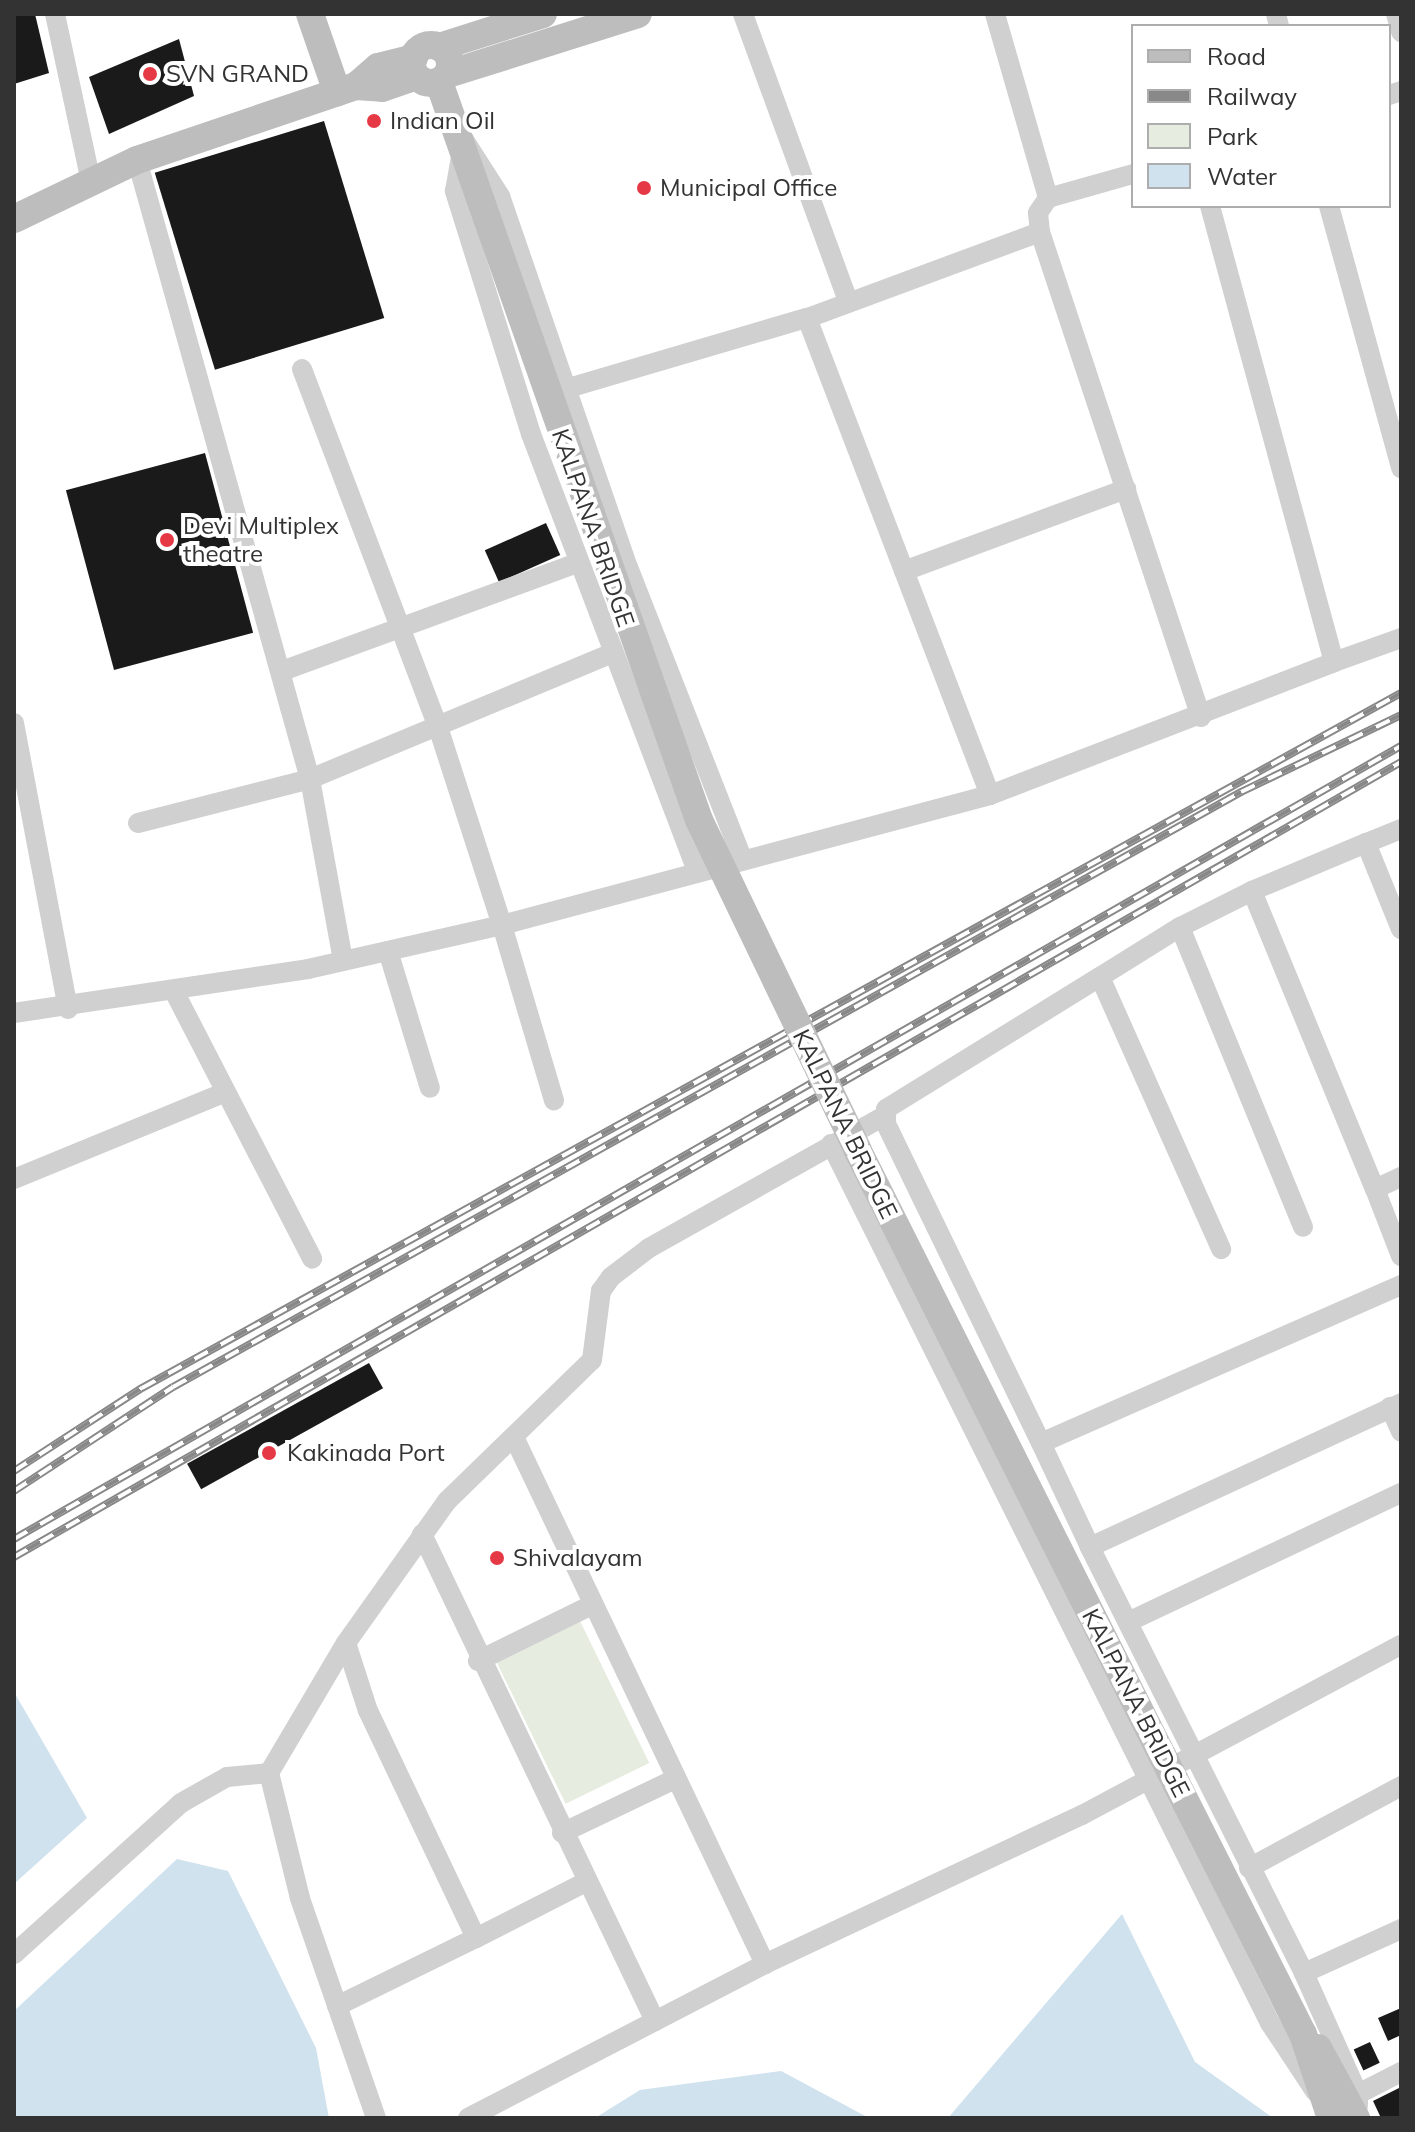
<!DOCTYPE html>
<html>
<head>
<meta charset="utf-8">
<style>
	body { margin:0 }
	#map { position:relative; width:1415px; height:2132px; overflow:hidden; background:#fff; font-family:Mulish,sans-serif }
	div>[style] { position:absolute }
	.green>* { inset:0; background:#e6ecdf; transform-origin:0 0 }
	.water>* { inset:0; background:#cfe2ee }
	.building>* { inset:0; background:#1a1a1a; transform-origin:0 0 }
	.street>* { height:20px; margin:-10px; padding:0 10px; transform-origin:10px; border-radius:10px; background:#d0d0d0 }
	.secondary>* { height:28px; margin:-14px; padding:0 14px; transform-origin:14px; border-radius:14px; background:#bdbdbd }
	.secondary>.ring { margin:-14px; padding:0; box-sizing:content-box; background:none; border:28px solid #bdbdbd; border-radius:50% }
	.rail>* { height:8px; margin-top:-4px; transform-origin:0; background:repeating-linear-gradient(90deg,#fff 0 15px,#888 0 30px); box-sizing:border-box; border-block:2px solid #888 }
	.secondary-bridge>* { height:28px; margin:-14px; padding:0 14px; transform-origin:14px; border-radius:14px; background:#bdbdbd }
	.dots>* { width:22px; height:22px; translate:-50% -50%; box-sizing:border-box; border:4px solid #fff; border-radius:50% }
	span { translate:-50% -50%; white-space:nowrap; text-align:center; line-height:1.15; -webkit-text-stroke:8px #fff; paint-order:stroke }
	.poi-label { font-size:24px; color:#333 }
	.left { translate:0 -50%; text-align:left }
	.street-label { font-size:24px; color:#333 }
	.frame { position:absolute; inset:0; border:16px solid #333; pointer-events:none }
	.legend { position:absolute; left:1131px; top:24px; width:260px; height:184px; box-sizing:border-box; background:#fff; border:2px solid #adadad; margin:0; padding:10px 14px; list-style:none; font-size:24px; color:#333 }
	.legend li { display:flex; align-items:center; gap:16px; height:40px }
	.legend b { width:40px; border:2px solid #adadad }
</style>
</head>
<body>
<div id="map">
	<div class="green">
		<div style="left:580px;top:1621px;width:158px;height:93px;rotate:64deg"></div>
	</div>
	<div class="water">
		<div style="clip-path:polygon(14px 1692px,87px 1818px,14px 1884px)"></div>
		<div style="clip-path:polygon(177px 1859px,228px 1871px,316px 2048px,329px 2118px,14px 2118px,14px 2011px)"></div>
		<div style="clip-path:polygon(1122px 1914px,1195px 2062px,1273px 2118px,948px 2118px)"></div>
		<div style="clip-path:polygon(781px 2071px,869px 2118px,595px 2118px,640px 2090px)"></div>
	</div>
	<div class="building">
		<div style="clip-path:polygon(14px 14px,35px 14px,49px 73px,14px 84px)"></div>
		<div style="clip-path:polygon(179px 39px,194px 96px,109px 134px,89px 77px)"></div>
		<div style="left:324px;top:121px;width:206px;height:177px;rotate:73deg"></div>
		<div style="left:205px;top:453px;width:186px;height:144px;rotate:75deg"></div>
		<div style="left:546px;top:523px;width:35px;height:67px;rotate:66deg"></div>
		<div style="left:369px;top:1363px;width:29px;height:208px;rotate:61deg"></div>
		<div style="clip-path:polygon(1401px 2008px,1401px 2035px,1388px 2041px,1378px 2018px)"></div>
		<div style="left:1370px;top:2042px;width:23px;height:18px;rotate:65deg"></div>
		<div style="clip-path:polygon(1401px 2087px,1401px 2118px,1381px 2118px,1373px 2101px)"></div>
	</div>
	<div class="street">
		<div style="left:55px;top:14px;width:172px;rotate:77.9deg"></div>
		<div style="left:743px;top:14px;width:302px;rotate:69.9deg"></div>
		<div style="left:995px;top:14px;width:191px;rotate:73.9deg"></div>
		<div style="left:1276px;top:14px;width:12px;rotate:76deg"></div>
		<div style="left:1396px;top:14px;width:19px;rotate:74deg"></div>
		<div style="left:1389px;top:95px;width:13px;rotate:-18deg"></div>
		<div style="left:137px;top:160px;width:643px;rotate:74.39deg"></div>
		<div style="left:310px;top:779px;width:327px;rotate:-22.6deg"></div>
		<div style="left:1133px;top:174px;width:88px;rotate:164.2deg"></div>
		<div style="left:1048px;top:198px;width:18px;rotate:124deg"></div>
		<div style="left:1038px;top:213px;width:19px;rotate:84deg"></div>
		<div style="left:1040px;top:232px;width:511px;rotate:71.64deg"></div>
		<div style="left:1210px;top:206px;width:473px;rotate:74.8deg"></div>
		<div style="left:1334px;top:662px;width:71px;rotate:-19.7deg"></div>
		<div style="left:1329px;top:206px;width:272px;rotate:74.6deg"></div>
		<div style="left:1040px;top:232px;width:248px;rotate:159.7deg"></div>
		<div style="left:807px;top:318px;width:511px;rotate:69.01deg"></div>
		<div style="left:990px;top:795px;width:369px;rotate:-21.1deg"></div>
		<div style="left:302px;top:369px;width:386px;rotate:69.2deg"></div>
		<div style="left:439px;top:730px;width:205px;rotate:72.1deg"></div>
		<div style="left:502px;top:925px;width:505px;rotate:-14.92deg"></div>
		<div style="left:565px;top:389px;width:252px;rotate:-16.4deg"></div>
		<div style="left:904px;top:571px;width:237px;rotate:-20.3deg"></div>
		<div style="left:282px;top:671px;width:314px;rotate:-20.1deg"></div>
		<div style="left:14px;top:723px;width:291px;rotate:79.3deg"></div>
		<div style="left:138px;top:823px;width:178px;rotate:-14.3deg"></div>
		<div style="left:310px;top:779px;width:185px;rotate:79.7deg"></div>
		<div style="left:1401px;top:829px;width:38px;rotate:158deg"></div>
		<div style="left:1366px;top:843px;width:93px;rotate:67.9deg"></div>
		<div style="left:1366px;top:843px;width:124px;rotate:157.2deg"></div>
		<div style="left:1252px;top:891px;width:322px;rotate:67.6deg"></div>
		<div style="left:1375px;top:1189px;width:29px;rotate:-25deg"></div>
		<div style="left:697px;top:871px;width:467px;rotate:-110.8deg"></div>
		<div style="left:531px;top:434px;width:255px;rotate:-107.4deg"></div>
		<div style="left:455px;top:191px;width:52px;rotate:-80deg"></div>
		<div style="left:464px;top:140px;width:67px;rotate:57.3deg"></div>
		<div style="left:500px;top:196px;width:382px;rotate:71deg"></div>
		<div style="left:624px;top:557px;width:323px;rotate:68.6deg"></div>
		<div style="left:1252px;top:891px;width:80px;rotate:153.4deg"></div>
		<div style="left:1180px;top:927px;width:324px;rotate:67.7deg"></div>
		<div style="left:1180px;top:927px;width:94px;rotate:148deg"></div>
		<div style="left:1100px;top:977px;width:298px;rotate:66deg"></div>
		<div style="left:388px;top:951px;width:143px;rotate:73deg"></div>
		<div style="left:175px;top:993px;width:299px;rotate:62.7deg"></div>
		<div style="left:14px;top:1013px;width:297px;rotate:-8.5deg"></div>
		<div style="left:308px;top:969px;width:199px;rotate:-12.8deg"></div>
		<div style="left:502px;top:925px;width:183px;rotate:73.5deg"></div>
		<div style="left:831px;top:1144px;width:983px;rotate:63.46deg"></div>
		<div style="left:1270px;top:2023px;width:82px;rotate:56.5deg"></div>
		<div style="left:14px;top:1179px;width:227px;rotate:-22.3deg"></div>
		<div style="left:1375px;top:1189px;width:72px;rotate:68.8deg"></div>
		<div style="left:1390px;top:1407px;width:27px;rotate:66deg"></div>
		<div style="left:514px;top:1437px;width:584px;rotate:64.53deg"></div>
		<div style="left:1041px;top:1443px;width:355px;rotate:-115.9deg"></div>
		<div style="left:886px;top:1124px;width:15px;rotate:-90deg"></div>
		<div style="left:886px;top:1109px;width:251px;rotate:-31.7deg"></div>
		<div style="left:422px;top:1534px;width:540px;rotate:64.43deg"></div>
		<div style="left:1090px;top:1547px;width:115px;rotate:-115.2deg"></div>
		<div style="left:1041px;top:1443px;width:393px;rotate:-23.7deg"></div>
		<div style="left:1130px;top:1621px;width:300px;rotate:-25.3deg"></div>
		<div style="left:478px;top:1661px;width:125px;rotate:-26.2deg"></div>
		<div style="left:562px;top:1833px;width:123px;rotate:-25.5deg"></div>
		<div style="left:1249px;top:1868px;width:173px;rotate:-28.3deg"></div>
		<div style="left:476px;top:1938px;width:123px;rotate:-27deg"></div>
		<div style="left:14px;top:1954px;width:225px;rotate:-42.1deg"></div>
		<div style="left:181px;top:1803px;width:53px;rotate:-29.5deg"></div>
		<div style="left:227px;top:1777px;width:42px;rotate:-5.4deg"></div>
		<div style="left:1304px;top:1973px;width:477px;rotate:-116.7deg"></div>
		<div style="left:1090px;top:1547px;width:343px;rotate:-24.8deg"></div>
		<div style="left:337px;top:2006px;width:155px;rotate:-26.1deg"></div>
		<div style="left:476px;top:1938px;width:251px;rotate:-115.4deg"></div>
		<div style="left:368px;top:1711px;width:71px;rotate:-107.9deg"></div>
		<div style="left:1358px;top:2094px;width:133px;rotate:-114.1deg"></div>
		<div style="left:1304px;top:1973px;width:107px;rotate:-24.4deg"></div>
		<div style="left:1358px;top:2106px;width:12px;rotate:-90deg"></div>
		<div style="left:1358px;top:2094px;width:48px;rotate:-27.1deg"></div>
		<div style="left:376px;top:2118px;width:233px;rotate:-109.1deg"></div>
		<div style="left:300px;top:1898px;width:129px;rotate:-103.9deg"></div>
		<div style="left:269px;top:1773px;width:151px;rotate:-59.4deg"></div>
		<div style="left:346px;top:1643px;width:174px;rotate:-54.6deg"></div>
		<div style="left:447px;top:1501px;width:202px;rotate:-44.2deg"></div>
		<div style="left:592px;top:1360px;width:70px;rotate:-82.6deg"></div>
		<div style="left:601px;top:1291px;width:17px;rotate:-54deg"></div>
		<div style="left:611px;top:1277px;width:48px;rotate:-37.3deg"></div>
		<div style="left:649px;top:1248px;width:272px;rotate:-29.3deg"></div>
		<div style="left:468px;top:2118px;width:335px;rotate:-27.4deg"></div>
		<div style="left:765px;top:1964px;width:350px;rotate:-25.2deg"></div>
		<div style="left:1082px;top:1815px;width:361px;rotate:-28.1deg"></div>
	</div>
	<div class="secondary">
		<div style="left:310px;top:14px;width:83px;rotate:70.9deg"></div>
		<div class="ring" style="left:412px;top:45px;width:10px;height:10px"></div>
		<div style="left:439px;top:47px;width:109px;rotate:-17.6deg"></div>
		<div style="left:448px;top:74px;width:199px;rotate:-17.5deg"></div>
		<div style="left:439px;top:82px;width:782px;rotate:70.59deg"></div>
		<div style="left:356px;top:86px;width:26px;rotate:4deg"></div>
		<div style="left:382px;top:88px;width:36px;rotate:-19deg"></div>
		<div style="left:14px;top:219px;width:136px;rotate:-25.6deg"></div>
		<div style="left:137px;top:160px;width:231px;rotate:-18.7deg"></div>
		<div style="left:356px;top:86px;width:29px;rotate:-41deg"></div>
		<div style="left:378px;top:67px;width:37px;rotate:-14deg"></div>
		<div style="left:857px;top:1149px;width:681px;rotate:63.28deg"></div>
		<div style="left:1176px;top:1783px;width:281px;rotate:63.2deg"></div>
		<div style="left:1303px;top:2034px;width:89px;rotate:71.6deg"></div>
		<div style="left:1318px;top:2048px;width:80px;rotate:61.5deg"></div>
	</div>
	<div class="rail">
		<div style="left:14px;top:1471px;width:153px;rotate:-33deg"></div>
		<div style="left:142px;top:1388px;width:1438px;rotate:-28.9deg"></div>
		<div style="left:14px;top:1491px;width:190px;rotate:-33.2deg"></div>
		<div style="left:173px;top:1387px;width:1223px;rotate:-29.12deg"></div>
		<div style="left:1241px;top:792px;width:178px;rotate:-25.7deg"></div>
		<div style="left:14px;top:1539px;width:1598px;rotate:-29.76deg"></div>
		<div style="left:14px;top:1557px;width:1599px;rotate:-29.82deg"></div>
	</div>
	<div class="secondary-bridge">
		<div style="left:699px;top:820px;width:365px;rotate:64.3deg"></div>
		<div style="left:1163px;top:1757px;width:29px;rotate:63deg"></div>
	</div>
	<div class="dots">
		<div style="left:150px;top:74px;background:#e63946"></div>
		<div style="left:374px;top:121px;background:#e63946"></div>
		<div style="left:644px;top:188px;background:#e63946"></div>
		<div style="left:167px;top:540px;background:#e63946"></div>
		<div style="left:269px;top:1453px;background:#e63946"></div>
		<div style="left:497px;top:1558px;background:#e63946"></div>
	</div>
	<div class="poi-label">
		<span class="left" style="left:166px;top:74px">SVN GRAND</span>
		<span class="left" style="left:390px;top:121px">Indian Oil</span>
		<span class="left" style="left:660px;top:188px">Municipal Office</span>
		<span class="left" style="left:183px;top:540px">Devi Multiplex<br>theatre</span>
		<span class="left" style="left:287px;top:1453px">Kakinada Port</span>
		<span class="left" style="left:513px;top:1558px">Shivalayam</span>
	</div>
	<div class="street-label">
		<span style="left:593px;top:528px;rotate:71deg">KALPANA BRIDGE</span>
		<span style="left:845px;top:1124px;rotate:64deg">KALPANA BRIDGE</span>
		<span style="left:1136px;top:1703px;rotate:63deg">KALPANA BRIDGE</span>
	</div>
	<div class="frame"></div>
	<ul class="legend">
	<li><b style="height:10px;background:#bdbdbd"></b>Road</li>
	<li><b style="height:10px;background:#888"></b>Railway</li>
	<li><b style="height:22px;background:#e6ecdf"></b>Park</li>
	<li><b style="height:22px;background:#cfe2ee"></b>Water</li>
	</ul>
</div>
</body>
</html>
